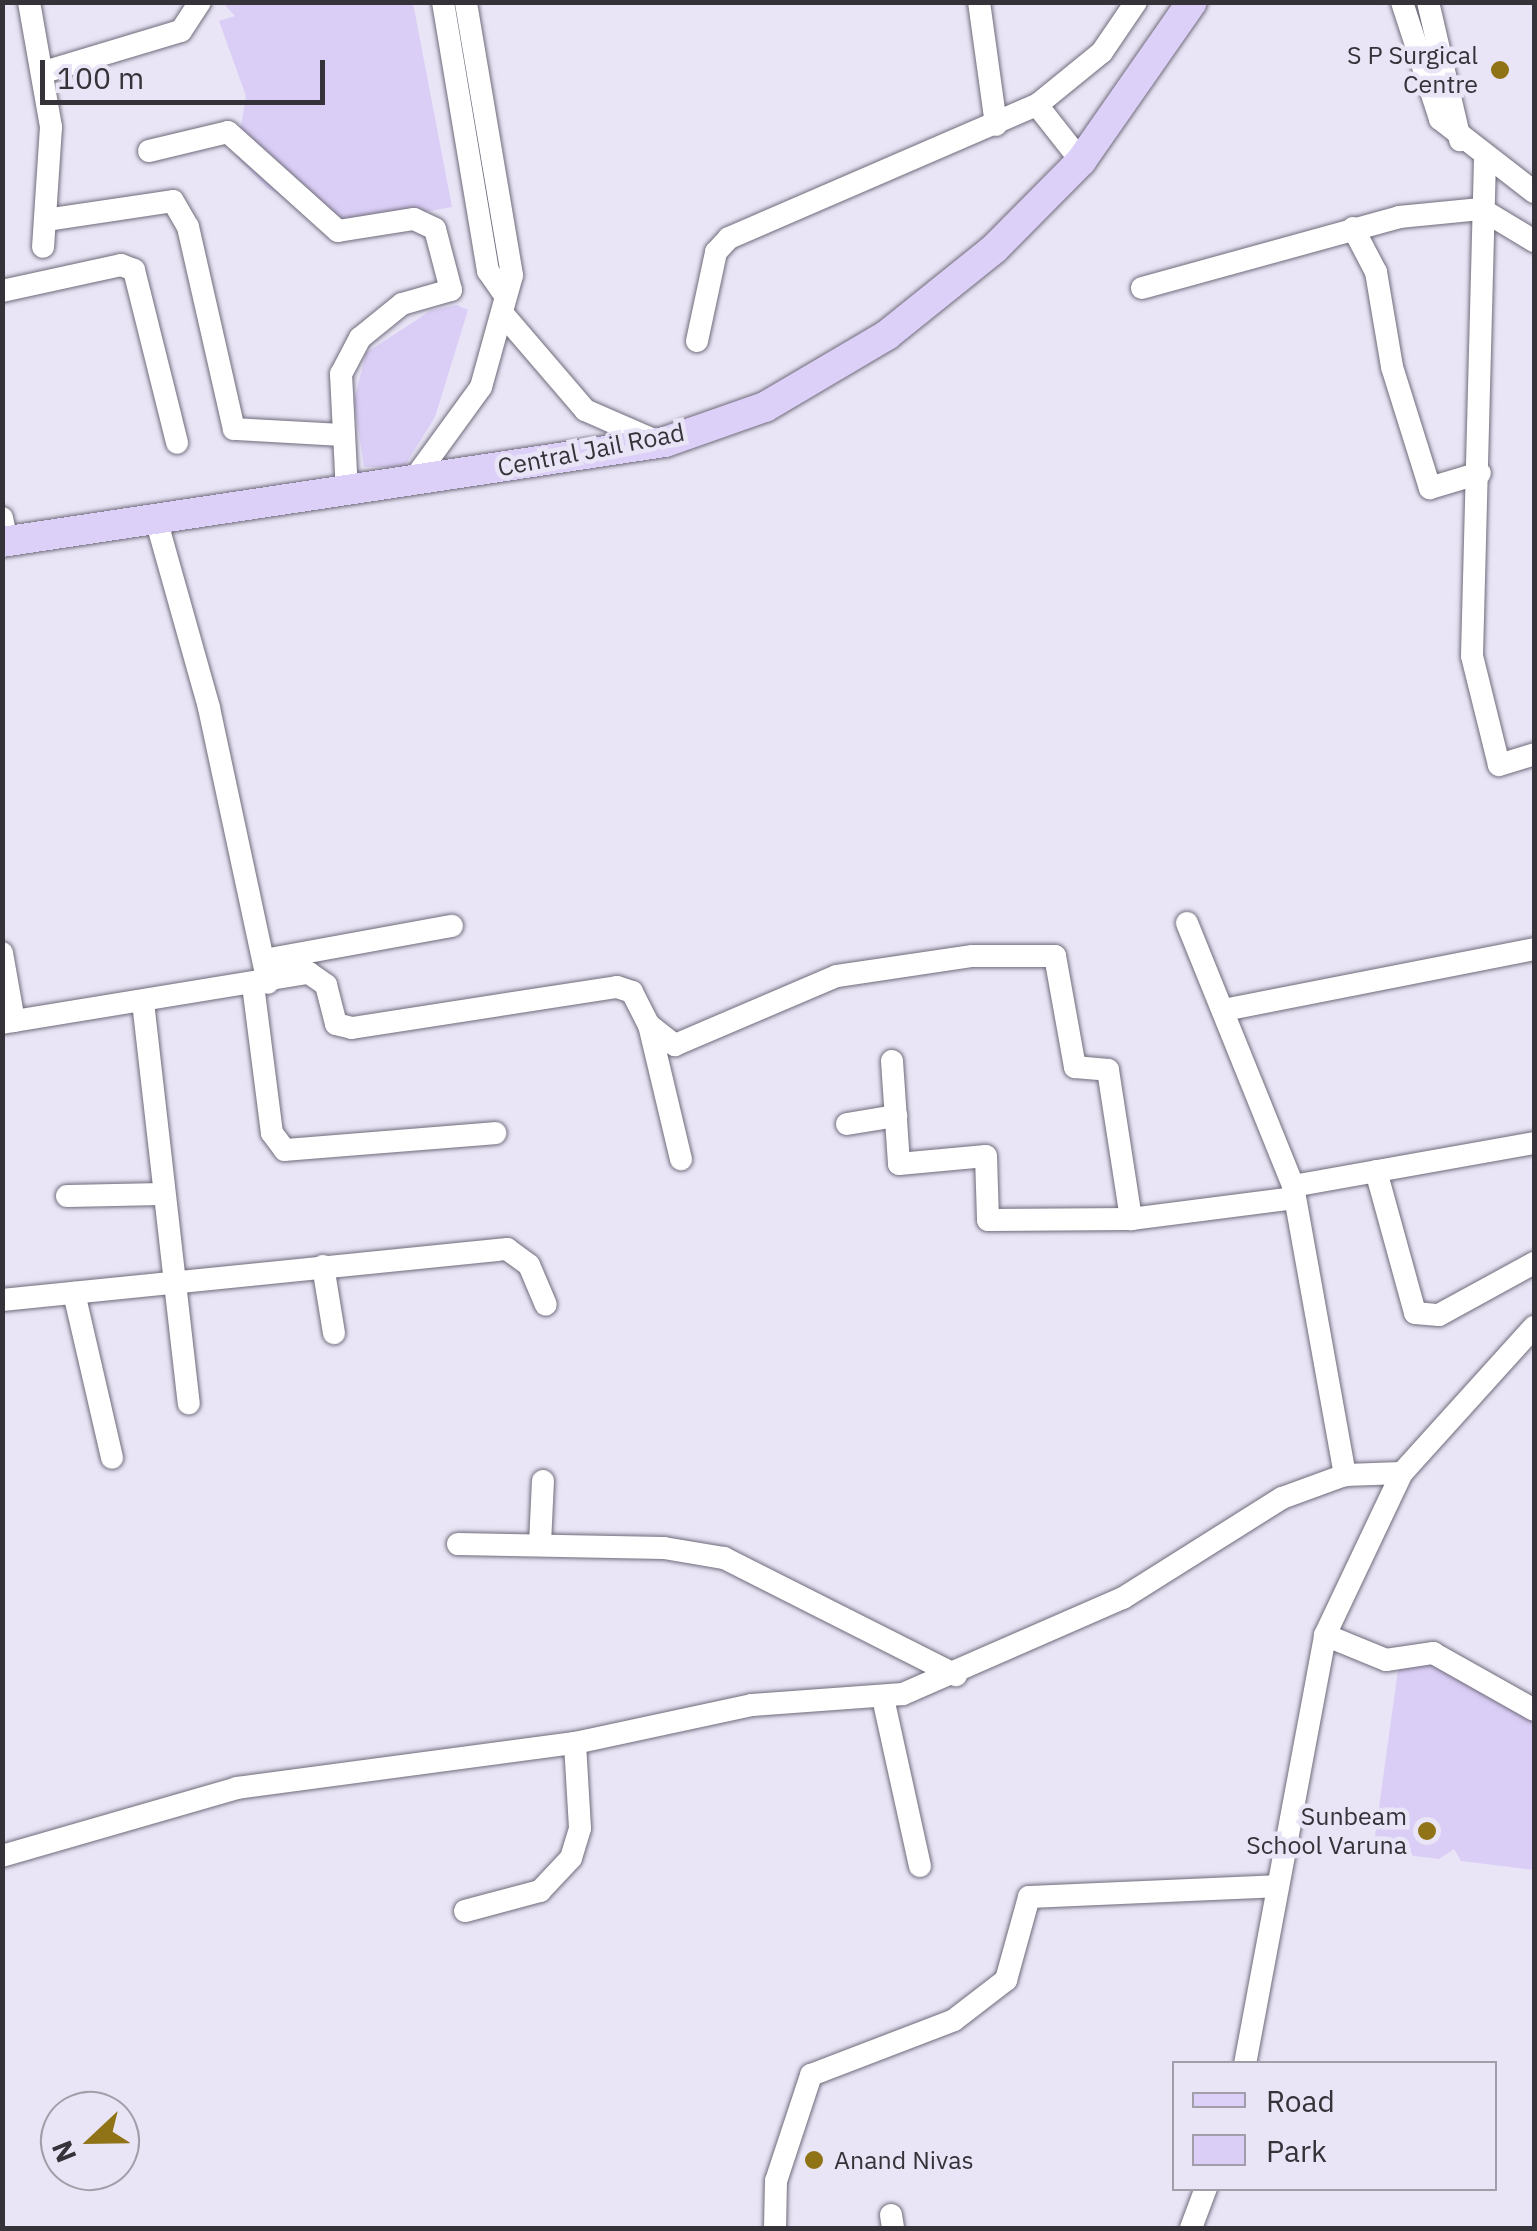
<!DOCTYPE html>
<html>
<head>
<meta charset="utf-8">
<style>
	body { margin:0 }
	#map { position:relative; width:1537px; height:2231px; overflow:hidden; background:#e9e5f6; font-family:"IBM Plex Sans",sans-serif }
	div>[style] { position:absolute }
	.green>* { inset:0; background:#dacef6 }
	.roads { filter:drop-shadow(0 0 2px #6f6b7a) drop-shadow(0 0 2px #6f6b7a) }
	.minor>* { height:22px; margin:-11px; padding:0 11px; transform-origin:11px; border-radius:11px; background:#fff }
	.major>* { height:30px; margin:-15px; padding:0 15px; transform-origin:15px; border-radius:15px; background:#ddd0f8 }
	.dots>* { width:28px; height:28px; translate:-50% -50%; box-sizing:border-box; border:5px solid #e9e5f6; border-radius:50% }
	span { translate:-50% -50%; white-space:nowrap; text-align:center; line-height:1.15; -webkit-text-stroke:9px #e9e5f6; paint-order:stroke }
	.poi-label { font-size:25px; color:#353339 }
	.right { translate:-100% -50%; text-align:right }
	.left { translate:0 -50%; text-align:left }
	.street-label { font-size:25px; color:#353339 }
	.frame { position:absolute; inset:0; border:5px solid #353339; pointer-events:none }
	.legend { position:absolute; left:1172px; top:2061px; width:325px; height:130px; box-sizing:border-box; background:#e9e5f6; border:2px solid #a19eaa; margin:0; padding:12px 18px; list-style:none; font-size:30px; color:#353339 }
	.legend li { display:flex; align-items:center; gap:20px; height:50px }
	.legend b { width:50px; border:2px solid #a19eaa }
	.north { position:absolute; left:40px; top:2091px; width:100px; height:100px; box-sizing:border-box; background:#e9e5f6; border:2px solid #a19eaa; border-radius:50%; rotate:248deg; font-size:28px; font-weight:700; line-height:40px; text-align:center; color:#353339 }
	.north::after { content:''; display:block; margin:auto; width:35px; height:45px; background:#907217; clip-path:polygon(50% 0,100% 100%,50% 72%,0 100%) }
	.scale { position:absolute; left:40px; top:60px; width:285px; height:45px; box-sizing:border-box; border:5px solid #353339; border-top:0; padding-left:12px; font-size:30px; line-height:35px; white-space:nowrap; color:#353339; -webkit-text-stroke:8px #e9e5f6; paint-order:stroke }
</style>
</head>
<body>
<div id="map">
	<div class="green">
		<div style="clip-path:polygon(223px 3px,413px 3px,452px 207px,344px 227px,267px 188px,236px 156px,246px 96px,219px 21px,235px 16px)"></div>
		<div style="clip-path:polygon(457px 305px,468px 310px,435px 417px,404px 467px,364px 467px,354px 401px,366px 353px,430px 311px)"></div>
		<div style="clip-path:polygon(1433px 1656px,1534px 1718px,1534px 1870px,1461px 1861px,1454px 1849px,1439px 1859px,1373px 1851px,1398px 1670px)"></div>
	</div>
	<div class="roads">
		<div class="minor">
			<div style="left:29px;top:2px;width:127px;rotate:80deg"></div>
			<div style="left:51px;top:127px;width:120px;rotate:93.8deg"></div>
			<div style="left:443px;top:2px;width:273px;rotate:80.5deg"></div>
			<div style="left:488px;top:271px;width:28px;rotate:55deg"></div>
			<div style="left:979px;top:2px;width:124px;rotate:82.1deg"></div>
			<div style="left:1402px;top:2px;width:123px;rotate:72deg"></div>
			<div style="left:1440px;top:119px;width:119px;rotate:37.8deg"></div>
			<div style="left:1428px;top:2px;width:142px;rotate:76.9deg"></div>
			<div style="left:44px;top:72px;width:143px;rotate:-16.7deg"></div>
			<div style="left:181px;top:31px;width:35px;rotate:-57deg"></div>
			<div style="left:1037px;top:105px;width:71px;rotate:51.8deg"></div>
			<div style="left:149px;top:151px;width:81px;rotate:-13.5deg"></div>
			<div style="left:228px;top:132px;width:148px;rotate:42deg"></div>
			<div style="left:338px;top:231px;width:77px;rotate:-9deg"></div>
			<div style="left:414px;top:219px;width:23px;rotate:25deg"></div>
			<div style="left:435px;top:229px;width:63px;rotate:75.3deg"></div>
			<div style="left:451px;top:290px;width:51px;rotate:164.1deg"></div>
			<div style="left:402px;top:304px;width:54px;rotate:141deg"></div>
			<div style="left:360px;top:338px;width:41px;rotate:117.8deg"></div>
			<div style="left:341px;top:374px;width:118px;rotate:87.1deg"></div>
			<div style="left:1485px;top:159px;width:497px;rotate:91.5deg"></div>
			<div style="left:1472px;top:656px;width:112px;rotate:76.1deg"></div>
			<div style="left:1499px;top:765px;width:37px;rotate:-17deg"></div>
			<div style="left:46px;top:220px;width:128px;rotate:-8.5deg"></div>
			<div style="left:173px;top:201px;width:30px;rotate:60deg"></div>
			<div style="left:188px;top:227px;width:207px;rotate:77.2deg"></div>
			<div style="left:234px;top:429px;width:106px;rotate:3.2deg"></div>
			<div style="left:1353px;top:228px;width:50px;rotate:62.4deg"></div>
			<div style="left:1376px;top:272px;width:96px;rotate:80.4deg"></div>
			<div style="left:1392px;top:367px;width:127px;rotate:72.6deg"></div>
			<div style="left:1430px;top:488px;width:52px;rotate:-16.7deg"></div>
			<div style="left:1142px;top:288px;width:267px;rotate:-15.4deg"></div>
			<div style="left:1399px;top:217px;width:82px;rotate:-5.6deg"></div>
			<div style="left:1481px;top:209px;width:62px;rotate:31.1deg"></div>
			<div style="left:2px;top:291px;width:122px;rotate:-12.3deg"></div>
			<div style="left:121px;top:265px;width:14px;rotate:21deg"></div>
			<div style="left:134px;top:270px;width:178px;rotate:76deg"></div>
			<div style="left:502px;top:313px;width:128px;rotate:49.4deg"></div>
			<div style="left:585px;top:410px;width:72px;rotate:23.7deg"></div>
			<div style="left:697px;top:341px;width:91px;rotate:-77.9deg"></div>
			<div style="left:716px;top:252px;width:19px;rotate:-47deg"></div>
			<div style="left:729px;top:238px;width:335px;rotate:-23.4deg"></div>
			<div style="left:1037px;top:105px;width:84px;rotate:-39.2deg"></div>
			<div style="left:1102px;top:52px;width:60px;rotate:-55.8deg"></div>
			<div style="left:412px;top:482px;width:117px;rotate:-54deg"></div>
			<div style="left:481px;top:387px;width:116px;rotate:-74.5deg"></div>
			<div style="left:512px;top:275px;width:277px;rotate:-99.6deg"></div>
			<div style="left:2px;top:518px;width:24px;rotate:78deg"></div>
			<div style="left:156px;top:519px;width:196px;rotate:74.3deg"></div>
			<div style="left:209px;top:708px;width:281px;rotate:77.9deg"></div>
			<div style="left:1187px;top:923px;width:284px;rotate:68deg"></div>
			<div style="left:1293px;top:1186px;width:294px;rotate:79.8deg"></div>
			<div style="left:2px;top:953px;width:69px;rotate:80deg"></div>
			<div style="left:264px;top:960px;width:191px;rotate:-10.3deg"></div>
			<div style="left:253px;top:985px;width:149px;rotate:82.7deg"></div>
			<div style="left:272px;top:1133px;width:21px;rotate:53deg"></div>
			<div style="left:285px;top:1150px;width:211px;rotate:-4.6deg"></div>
			<div style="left:143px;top:1002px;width:404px;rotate:83.5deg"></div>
			<div style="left:1224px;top:1010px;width:316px;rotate:-11.1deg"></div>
			<div style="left:2px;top:1023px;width:311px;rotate:-9.3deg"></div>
			<div style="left:309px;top:973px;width:21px;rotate:35deg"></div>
			<div style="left:326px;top:985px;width:40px;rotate:75.6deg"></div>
			<div style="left:336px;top:1024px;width:16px;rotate:14deg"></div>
			<div style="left:352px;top:1028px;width:268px;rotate:-8.8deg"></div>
			<div style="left:617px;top:987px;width:16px;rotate:18deg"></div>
			<div style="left:632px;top:992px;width:37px;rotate:63deg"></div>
			<div style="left:649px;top:1025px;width:33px;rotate:38deg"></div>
			<div style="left:675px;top:1045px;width:176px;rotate:-23.1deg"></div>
			<div style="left:837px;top:976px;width:137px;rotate:-8.4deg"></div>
			<div style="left:973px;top:956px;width:82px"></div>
			<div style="left:1055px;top:956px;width:113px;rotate:79.8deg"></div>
			<div style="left:1075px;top:1067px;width:33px;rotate:5deg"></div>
			<div style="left:1108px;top:1070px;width:151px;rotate:81.2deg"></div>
			<div style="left:649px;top:1025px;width:138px;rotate:76.6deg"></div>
			<div style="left:892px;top:1061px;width:103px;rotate:86.1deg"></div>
			<div style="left:899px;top:1164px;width:87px;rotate:-5.3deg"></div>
			<div style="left:986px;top:1156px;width:64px;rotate:88.2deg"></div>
			<div style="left:988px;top:1220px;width:143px;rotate:-0.4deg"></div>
			<div style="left:1131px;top:1219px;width:165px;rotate:-7.3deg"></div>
			<div style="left:847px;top:1124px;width:50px;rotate:-9.3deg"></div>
			<div style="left:1376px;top:1171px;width:147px;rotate:74.6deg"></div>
			<div style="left:1415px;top:1313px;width:24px;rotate:5deg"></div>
			<div style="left:1439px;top:1315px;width:108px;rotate:-28.7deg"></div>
			<div style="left:1293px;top:1186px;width:245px;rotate:-10.1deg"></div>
			<div style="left:67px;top:1196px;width:96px;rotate:-1.2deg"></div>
			<div style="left:323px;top:1266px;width:68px;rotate:80.7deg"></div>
			<div style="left:74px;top:1293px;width:169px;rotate:77deg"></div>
			<div style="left:2px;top:1300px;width:508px;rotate:-5.77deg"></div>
			<div style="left:507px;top:1249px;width:27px;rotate:36deg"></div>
			<div style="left:529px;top:1265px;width:43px;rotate:67deg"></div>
			<div style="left:458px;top:1544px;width:206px;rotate:1.1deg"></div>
			<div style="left:664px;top:1548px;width:61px;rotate:9.5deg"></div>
			<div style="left:724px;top:1558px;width:260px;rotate:26.8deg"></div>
			<div style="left:540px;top:1544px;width:63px;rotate:-87.3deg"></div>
			<div style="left:1325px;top:1635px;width:66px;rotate:22.3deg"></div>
			<div style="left:1386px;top:1660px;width:48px;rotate:-8.5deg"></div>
			<div style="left:1433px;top:1653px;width:116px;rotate:29.4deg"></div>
			<div style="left:883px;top:1698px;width:172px;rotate:77.6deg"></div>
			<div style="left:2px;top:1856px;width:245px;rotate:-16.1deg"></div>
			<div style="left:237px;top:1788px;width:341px;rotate:-7.6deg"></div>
			<div style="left:575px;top:1743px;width:181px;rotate:-12.1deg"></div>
			<div style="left:752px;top:1705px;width:151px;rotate:-4.2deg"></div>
			<div style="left:903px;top:1694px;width:240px;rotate:-23.6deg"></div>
			<div style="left:1123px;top:1598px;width:188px;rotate:-32.2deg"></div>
			<div style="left:1282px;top:1498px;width:67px;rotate:-20.1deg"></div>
			<div style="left:1345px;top:1475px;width:57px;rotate:-2deg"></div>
			<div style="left:465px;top:1911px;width:78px;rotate:-14.9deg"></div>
			<div style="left:540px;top:1891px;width:45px;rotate:-46.8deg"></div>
			<div style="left:571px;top:1858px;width:31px;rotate:-73deg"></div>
			<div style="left:580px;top:1828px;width:85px;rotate:-93.4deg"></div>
			<div style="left:1245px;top:2064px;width:436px;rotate:-79.4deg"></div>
			<div style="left:1325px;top:1635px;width:179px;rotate:-64.6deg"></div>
			<div style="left:1402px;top:1473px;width:197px;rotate:-47.9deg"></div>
			<div style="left:891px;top:2215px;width:13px;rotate:81deg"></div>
			<div style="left:775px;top:2228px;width:47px;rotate:-88.8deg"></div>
			<div style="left:776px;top:2181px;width:112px;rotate:-71.7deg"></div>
			<div style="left:811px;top:2075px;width:153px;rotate:-21deg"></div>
			<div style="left:954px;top:2020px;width:66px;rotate:-37.6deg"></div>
			<div style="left:1006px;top:1980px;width:86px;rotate:-74.5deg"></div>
			<div style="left:1029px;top:1897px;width:247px;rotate:-2.5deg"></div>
			<div style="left:1191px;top:2228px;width:43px;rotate:-69.4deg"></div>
		</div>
		<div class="major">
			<div style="left:2px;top:542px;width:670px;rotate:-8.58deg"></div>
			<div style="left:665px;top:442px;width:106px;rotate:-19.3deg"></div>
			<div style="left:765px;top:407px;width:142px;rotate:-30.5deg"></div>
			<div style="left:887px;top:335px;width:137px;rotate:-38.8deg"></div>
			<div style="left:994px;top:249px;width:124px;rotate:-45.3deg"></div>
			<div style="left:1081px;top:161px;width:194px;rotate:-55.1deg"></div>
		</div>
	</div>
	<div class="dots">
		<div style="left:1500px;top:70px;background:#907217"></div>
		<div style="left:1427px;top:1831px;background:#907217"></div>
		<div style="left:814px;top:2160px;background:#907217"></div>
	</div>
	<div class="poi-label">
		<span class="right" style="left:1478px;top:70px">S P Surgical<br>Centre</span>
		<span class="right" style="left:1407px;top:1831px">Sunbeam<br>School Varuna</span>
		<span class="left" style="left:834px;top:2160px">Anand Nivas</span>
	</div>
	<div class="street-label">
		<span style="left:591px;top:450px;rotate:-11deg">Central Jail Road</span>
	</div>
	<div class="frame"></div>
	<ul class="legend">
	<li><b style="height:12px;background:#ddd0f8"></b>Road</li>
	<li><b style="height:28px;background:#dacef6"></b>Park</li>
	</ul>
	<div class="north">N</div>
	<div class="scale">100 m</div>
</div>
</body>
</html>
